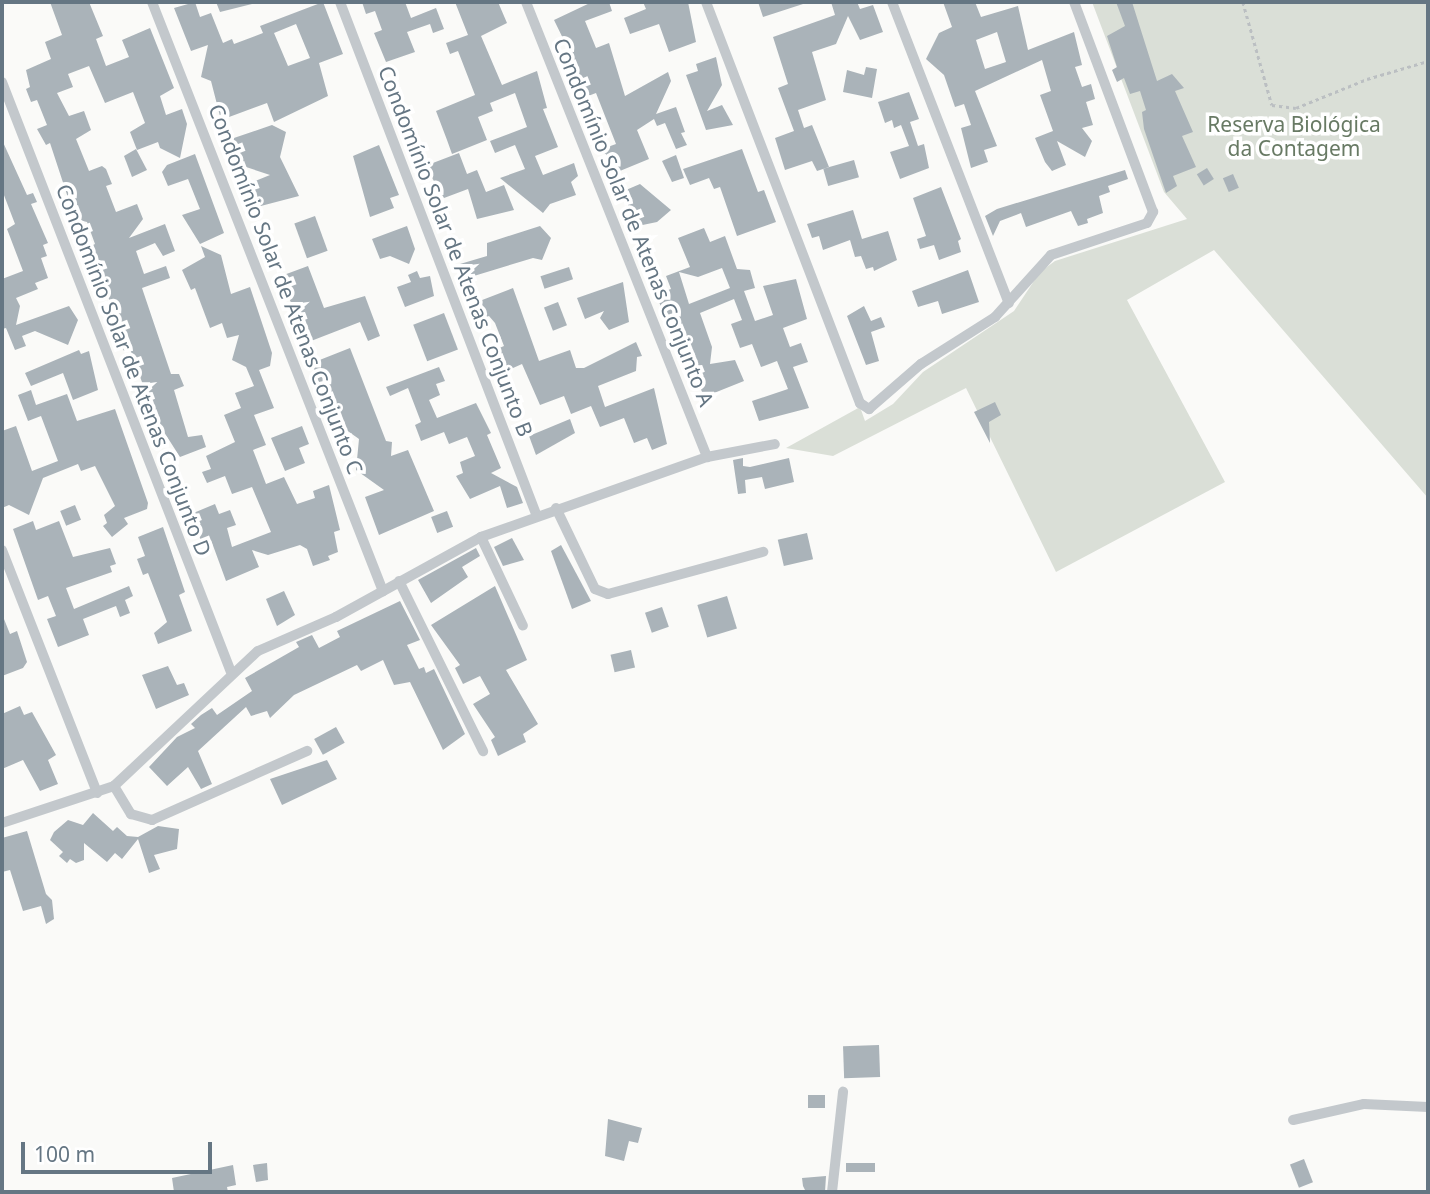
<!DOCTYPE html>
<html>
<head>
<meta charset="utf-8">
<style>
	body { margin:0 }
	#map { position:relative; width:1430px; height:1194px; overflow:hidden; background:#fafaf8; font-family:"Noto Sans",sans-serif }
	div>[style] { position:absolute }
	.green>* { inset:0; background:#dadfd7 }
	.building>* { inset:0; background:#aab3b9; transform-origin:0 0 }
	.path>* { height:2.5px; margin-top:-1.25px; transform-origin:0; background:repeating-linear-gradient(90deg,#bbbfc2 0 3.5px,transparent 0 7px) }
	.street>* { height:10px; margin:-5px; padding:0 5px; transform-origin:5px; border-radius:5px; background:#c3c8cc }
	span { translate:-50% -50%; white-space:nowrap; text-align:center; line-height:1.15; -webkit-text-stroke:7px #fff; paint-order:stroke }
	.park-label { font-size:21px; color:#687a64 }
	.street-label { font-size:21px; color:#657683 }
	.frame { position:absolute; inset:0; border:4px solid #657683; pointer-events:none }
	.scale { position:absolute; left:21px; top:1142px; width:191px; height:32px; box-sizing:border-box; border:4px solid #657683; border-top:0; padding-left:9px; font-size:21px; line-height:24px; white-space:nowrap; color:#657683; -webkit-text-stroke:5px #fff; paint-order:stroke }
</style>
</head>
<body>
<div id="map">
	<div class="green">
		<div style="clip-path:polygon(1092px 2px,1428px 2px,1428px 498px,1214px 250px,1127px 300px,1225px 482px,1056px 572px,966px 388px,833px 456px,786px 448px,860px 407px,865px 421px,893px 404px,923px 372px,1014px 311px,1040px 272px,1055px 261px,1187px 219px,1164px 192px)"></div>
	</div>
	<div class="building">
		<div style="clip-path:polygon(50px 2px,89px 2px,103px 36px,96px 39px,106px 66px,129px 57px,122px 40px,150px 28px,174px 88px,160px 96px,166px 115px,182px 109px,187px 124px,180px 158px,160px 148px,158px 142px,137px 150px,130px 132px,145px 123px,133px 92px,105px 103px,89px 66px,68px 74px,73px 87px,57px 93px,69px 116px,84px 111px,91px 130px,76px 139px,89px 171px,102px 166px,106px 169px,112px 184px,106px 186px,116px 212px,137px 204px,143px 219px,129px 238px,165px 224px,175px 251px,163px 256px,155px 243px,136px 251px,144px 274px,166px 266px,170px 278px,142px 288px,171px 374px,179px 374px,184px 386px,174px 390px,188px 437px,202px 435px,206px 447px,180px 457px,155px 418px,130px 349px,124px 351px,118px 336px,124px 334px,87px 248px,95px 244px,87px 222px,75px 219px,50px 143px,46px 145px,37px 129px,47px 125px,37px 100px,31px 102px,26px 89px,30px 87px,26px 70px,51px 59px,45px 42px,62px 35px)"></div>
		<div style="clip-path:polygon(evenodd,195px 2px,200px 17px,211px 13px,223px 43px,232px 39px,234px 44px,263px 33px,260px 26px,323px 2px,343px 54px,319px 63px,328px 96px,274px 122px,267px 103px,221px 120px,211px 81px,201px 77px,208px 45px,191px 51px,174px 8px,195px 2px,296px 24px,310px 58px,288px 66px,274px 33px,296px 24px)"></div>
		<div style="clip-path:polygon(216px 2px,256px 2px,256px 3px,220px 12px)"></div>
		<div style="clip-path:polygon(362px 2px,405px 2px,411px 18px,436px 8px,444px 29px,433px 33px,430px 24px,407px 32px,415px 52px,386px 62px,374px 33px,382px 30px,375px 11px,366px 14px)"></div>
		<div style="clip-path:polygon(455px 2px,498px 2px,507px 23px,481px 36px,502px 85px,537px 71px,547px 108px,543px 109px,558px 147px,535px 156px,543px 175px,574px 163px,578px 176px,571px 182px,576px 195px,550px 204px,543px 213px,500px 178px,525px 169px,515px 145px,495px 153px,490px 141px,527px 127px,515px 93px,490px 103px,493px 111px,478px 117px,487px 140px,452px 154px,447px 140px,436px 111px,475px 95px,458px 51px,450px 54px,446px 43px,468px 35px)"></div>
		<div style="clip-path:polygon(592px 2px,609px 2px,612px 11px,585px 21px,596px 48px,609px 43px,625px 96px,668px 72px,671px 81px,656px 114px,676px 107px,685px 132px,681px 133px,687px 145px,676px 149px,665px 123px,657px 126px,654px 119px,637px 130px,649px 159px,615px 173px,602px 149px,616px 144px,596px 93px,588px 96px,585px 88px,577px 89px,568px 64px,574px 61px,554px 20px)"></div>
		<div style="clip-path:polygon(643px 2px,688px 2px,696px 42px,669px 52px,659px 24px,630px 34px,624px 18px,646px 9px)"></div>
		<div style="clip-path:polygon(758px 2px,802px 2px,803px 4px,763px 17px)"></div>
		<div style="clip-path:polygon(831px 2px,857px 2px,860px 9px,873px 5px,883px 32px,860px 40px,848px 16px,836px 44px,812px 52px,826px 100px,798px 110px,804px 128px,812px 125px,829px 167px,817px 171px,812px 161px,785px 170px,775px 138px,794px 131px,778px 88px,788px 84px,773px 37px,835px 15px)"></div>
		<div style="clip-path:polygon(evenodd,943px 2px,975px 2px,981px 17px,1018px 6px,1028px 50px,1074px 32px,1082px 65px,1075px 67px,1082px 87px,1091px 84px,1095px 99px,1086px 102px,1093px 125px,1082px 128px,1092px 141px,1085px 157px,1057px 141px,1066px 165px,1052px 171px,1045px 162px,1035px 138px,1053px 131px,1040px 95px,1051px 91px,1042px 60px,975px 91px,997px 146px,984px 150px,988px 162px,971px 168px,961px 128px,971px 125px,964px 104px,955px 107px,944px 75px,926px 59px,939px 33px,952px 27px,943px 2px,997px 32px,1006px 62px,985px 69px,976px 40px,997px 32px)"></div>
		<div style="clip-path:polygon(1116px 2px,1132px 2px,1157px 81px,1172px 74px,1184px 88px,1175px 91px,1193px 132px,1182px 136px,1196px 167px,1173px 176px,1177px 186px,1166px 193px,1144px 129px,1142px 112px,1146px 110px,1140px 91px,1130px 94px,1124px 78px,1117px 82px,1112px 70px,1117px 67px,1107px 36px,1125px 26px)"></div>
		<div style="clip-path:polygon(716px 57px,722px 85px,707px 111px,722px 105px,733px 125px,706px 130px,686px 75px,698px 71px,696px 64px)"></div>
		<div style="clip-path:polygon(866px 67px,877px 69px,872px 98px,843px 92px,847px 70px,864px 75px)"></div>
		<div style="clip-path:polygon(909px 92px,919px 119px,910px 122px,918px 146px,924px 144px,929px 168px,900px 179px,890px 152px,909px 146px,901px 125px,894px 128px,892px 120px,885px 123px,878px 102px)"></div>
		<div style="clip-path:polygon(272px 125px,286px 132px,280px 157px,299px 196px,257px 207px,248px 184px,270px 175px,237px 164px,228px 140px)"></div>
		<div style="clip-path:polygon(2px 140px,27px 195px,33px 193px,37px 202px,31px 204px,48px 243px,43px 245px,47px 256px,41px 258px,48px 278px,35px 283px,38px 289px,16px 298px,20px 306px,16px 325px,69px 306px,78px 320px,68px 345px,35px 331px,22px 336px,26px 346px,15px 350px,6px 328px,2px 329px,2px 279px,23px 271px,7px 229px,15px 224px,2px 190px)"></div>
		<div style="clip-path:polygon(379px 145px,399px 195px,390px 198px,394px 208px,370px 217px,353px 156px)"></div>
		<div style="clip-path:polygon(136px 149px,147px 170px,132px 177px,124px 156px)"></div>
		<div style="clip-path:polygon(742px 149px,758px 192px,764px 190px,776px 222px,737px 236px,720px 187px,714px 189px,709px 178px,690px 185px,683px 169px)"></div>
		<div style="clip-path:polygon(459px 153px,467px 174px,477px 170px,486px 192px,504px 185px,514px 210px,477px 219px,468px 189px,444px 198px,425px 166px)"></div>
		<div style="clip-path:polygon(195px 154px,224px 233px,200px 244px,182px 215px,200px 209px,188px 179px,168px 186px,162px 172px,167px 165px)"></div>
		<div style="clip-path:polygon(676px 155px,684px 178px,672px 182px,662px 161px)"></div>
		<div style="left:854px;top:160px;width:18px;height:32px;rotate:74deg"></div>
		<div style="left:1207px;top:168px;width:13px;height:12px;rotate:58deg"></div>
		<div style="clip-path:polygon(1125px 170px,1128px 179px,1108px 186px,1110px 192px,1099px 196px,1103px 213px,1087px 219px,1088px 223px,1078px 226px,1071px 211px,1026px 227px,1021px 213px,1000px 221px,993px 236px,985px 216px,997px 209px)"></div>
		<div style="left:1233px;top:174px;width:15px;height:11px;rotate:67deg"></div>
		<div style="clip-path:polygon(640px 184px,671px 210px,657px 222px,628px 228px,623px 215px,629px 212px,626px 190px)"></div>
		<div style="clip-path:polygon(941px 187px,961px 239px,958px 241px,961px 252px,939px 260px,934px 245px,920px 249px,917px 239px,926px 236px,913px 198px)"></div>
		<div style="clip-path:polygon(853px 210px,862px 239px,888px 231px,897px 260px,874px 271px,873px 267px,866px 269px,861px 256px,855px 257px,850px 240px,823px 250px,819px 236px,812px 238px,807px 224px)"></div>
		<div style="left:315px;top:216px;width:37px;height:22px;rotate:70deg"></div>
		<div style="clip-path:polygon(407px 226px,415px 249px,409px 264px,390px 256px,380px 259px,372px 239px)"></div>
		<div style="clip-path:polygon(540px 226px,551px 238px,542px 260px,533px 258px,464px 279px,460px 264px,487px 256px,487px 243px)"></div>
		<div style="clip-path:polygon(evenodd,704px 228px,710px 242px,725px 236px,737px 269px,750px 270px,755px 288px,744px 291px,755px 321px,773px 315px,763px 286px,796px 279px,807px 319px,783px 328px,790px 347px,801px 343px,808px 362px,793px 367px,809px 408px,759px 421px,752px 401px,788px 389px,777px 361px,761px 367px,752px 344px,740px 348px,731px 324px,742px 320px,734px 299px,700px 313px,712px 347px,710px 364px,735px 360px,744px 381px,704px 397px,689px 359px,681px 359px,656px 294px,671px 289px,666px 276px,690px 267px,678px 238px,704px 228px,722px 268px,730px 288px,689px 304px,679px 272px,698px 277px,722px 268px)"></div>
		<div style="clip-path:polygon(201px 246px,221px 255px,231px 294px,250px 287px,272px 353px,270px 366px,259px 370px,274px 408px,254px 415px,266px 445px,253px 450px,266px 484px,284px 477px,297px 504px,315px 498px,313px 491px,329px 485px,340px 530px,334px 532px,338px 552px,328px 556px,330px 560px,313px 566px,307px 549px,300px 545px,268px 555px,252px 550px,259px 567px,226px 581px,211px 540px,202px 544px,200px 538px,191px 514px,215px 504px,219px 514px,230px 510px,236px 525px,227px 528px,232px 547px,271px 532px,252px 487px,232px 494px,225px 476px,207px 483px,202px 472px,211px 469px,206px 456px,235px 442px,224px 415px,241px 408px,235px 393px,254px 386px,246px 367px,232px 360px,239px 335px,227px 338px,222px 323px,210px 328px,195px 288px,191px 290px,182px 270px,205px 257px)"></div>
		<div style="clip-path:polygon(308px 266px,324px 308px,365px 296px,380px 336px,368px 341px,360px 322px,311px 341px,305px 329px,295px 333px,291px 321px,297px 319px,281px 276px)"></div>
		<div style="left:569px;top:267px;width:13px;height:30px;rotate:72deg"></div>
		<div style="clip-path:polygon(968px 270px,979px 302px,942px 314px,938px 301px,918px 307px,912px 291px)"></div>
		<div style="clip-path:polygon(417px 271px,420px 278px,430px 276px,434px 296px,405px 307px,397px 287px,411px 282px,408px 275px)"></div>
		<div style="clip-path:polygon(623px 282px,629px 322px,609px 330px,600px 318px,604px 311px,585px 319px,577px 298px)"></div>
		<div style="clip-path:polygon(513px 288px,539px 361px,570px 350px,576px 368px,584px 368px,636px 342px,642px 356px,637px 357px,636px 371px,598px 386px,605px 407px,654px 388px,667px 444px,652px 450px,647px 438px,634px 443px,624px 418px,600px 427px,591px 406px,571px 414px,564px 396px,540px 405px,522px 364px,506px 371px,497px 349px,504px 346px,495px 323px,489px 316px,483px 318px,477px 302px)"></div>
		<div style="left:558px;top:302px;width:25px;height:15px;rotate:69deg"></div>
		<div style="clip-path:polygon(864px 306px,871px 321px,881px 317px,885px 327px,871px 332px,879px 361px,866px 365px,847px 316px)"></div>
		<div style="left:444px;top:313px;width:39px;height:33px;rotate:69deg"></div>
		<div style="clip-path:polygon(350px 348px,386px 441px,392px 442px,391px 456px,408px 450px,434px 511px,379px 535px,365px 497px,384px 490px,356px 470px,359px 439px,345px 429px,330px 397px,325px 399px,312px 363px)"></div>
		<div style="clip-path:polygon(79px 350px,81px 354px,89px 351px,98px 390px,73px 400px,63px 373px,31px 386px,25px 373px)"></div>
		<div style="clip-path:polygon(439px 367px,445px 381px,436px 384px,440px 395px,429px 400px,437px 418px,476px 403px,491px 433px,487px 435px,501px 468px,491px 473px,517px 487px,523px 503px,507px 508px,500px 486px,470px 499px,456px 476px,463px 473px,460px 462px,475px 456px,467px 437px,449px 444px,444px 432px,421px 441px,415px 425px,421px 422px,408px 388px,390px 396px,386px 387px)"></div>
		<div style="clip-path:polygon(31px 390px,36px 405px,67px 394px,77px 421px,115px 409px,148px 503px,147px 509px,124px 518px,128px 524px,112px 537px,103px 526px,107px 523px,104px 515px,115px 506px,95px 466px,81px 471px,78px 464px,43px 478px,29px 515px,9px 505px,2px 508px,2px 431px,16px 426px,32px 471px,58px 461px,41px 416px,28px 421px,18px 395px)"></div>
		<div style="clip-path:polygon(995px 402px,1001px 415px,989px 422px,990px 443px,974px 412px)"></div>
		<div style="clip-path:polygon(570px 419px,575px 433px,536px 455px,529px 436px)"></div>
		<div style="clip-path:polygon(302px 426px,309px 444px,299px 448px,305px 463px,285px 471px,271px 438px)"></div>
		<div style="clip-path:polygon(743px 458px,743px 466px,750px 467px,789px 458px,794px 482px,765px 489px,762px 477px,745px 480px,746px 493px,738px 494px,733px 460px)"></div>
		<div style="left:75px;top:505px;width:16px;height:16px;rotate:68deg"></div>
		<div style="left:447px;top:511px;width:17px;height:17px;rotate:69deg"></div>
		<div style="clip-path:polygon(33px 521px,36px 530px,59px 521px,73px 557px,110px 548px,116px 564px,110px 566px,112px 572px,66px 588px,74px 609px,129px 586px,133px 596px,125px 600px,130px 613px,120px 617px,116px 606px,83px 619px,89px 635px,58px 647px,47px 619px,56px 616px,48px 596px,38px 600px,13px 529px)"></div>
		<div style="clip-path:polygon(163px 527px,185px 592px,179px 595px,192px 631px,158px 644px,154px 633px,167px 622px,148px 573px,143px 575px,137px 559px,145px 556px,138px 537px)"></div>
		<div style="left:807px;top:533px;width:27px;height:30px;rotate:77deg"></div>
		<div style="clip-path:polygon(512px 538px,524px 560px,503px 566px,494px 547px)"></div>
		<div style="clip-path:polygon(561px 545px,591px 601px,572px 609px,551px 551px)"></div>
		<div style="clip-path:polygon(476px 548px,480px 556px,462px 567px,468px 577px,431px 603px,418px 580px)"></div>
		<div style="clip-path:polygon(495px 586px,527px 660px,506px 670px,538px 724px,523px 734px,526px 742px,498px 756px,491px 740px,495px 737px,473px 704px,490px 694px,480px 676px,463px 684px,455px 668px,460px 665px,431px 625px)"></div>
		<div style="clip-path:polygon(284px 591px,295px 615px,277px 626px,266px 599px)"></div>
		<div style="left:727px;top:596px;width:34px;height:31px;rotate:73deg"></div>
		<div style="clip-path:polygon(400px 601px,420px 640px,407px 645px,419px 669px,424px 667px,426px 673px,434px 669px,465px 734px,443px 750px,410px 682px,394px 685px,383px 660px,361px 671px,357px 665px,294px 695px,270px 718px,267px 711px,251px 716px,246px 707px,198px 751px,212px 784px,201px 789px,188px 767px,167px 786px,149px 767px,177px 737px,195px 728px,191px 724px,201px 715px,212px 708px,217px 715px,252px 691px,245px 678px,299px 647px,296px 642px,312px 635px,319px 648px,340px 637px,337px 631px)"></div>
		<div style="left:662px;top:607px;width:21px;height:18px;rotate:71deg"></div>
		<div style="clip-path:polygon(2px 614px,10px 634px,17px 631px,27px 662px,23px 668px,2px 676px)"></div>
		<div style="left:631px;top:650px;width:18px;height:21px;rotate:77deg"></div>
		<div style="clip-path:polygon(168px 666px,177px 685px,184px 683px,189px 695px,156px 709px,142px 675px)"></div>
		<div style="clip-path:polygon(20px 706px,24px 715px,32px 712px,56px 755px,48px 760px,58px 784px,40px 791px,23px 760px,2px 769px,2px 714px)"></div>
		<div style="left:336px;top:727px;width:18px;height:25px;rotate:61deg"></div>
		<div style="clip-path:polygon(327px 760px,337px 779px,282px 805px,270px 779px)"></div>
		<div style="clip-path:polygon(93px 813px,113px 831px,117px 827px,127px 836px,138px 837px,158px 826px,179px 829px,177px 849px,154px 855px,160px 869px,149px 873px,138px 839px,122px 859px,115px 853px,107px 862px,84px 843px,84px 860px,76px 863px,70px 859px,67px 863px,59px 856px,63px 852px,50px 840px,54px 832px,68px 820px,83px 825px)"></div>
		<div style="clip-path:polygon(27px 831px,46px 894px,52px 900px,54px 919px,46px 924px,41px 906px,23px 911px,10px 870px,2px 872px,2px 838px)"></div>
		<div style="left:879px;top:1045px;width:32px;height:36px;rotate:88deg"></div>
		<div style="left:808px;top:1095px;width:17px;height:13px"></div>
		<div style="clip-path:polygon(608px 1119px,642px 1128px,638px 1143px,629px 1141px,624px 1161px,605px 1156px)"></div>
		<div style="left:1304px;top:1159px;width:25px;height:15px;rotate:69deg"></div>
		<div style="clip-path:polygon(267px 1163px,268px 1180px,256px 1182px,253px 1165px)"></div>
		<div style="left:875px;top:1163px;width:9px;height:29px;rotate:90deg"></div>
		<div style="clip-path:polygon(233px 1165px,236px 1185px,227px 1187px,228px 1192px,174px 1192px,172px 1178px)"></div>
		<div style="clip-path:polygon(826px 1176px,825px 1192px,806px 1192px,803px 1186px,802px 1178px)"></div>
	</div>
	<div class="path">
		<div style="left:1243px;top:2px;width:107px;rotate:74.3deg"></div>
		<div style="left:1272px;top:105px;width:24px;rotate:7deg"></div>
		<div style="left:1296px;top:108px;width:77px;rotate:-22.2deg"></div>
		<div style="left:1367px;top:79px;width:64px;rotate:-16.4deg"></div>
	</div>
	<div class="street">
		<div style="left:152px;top:2px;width:633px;rotate:68.59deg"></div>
		<div style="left:340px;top:2px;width:548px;rotate:69.05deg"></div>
		<div style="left:526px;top:2px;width:490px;rotate:68.3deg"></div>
		<div style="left:706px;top:2px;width:430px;rotate:69deg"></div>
		<div style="left:860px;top:403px;width:11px;rotate:34deg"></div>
		<div style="left:869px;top:409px;width:69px;rotate:-40.9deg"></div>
		<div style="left:921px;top:364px;width:88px;rotate:-32.4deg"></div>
		<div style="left:995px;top:317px;width:84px;rotate:-47.9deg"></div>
		<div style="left:1051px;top:255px;width:101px;rotate:-18.4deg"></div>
		<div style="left:1147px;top:223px;width:13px;rotate:-61deg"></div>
		<div style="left:1153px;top:212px;width:224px;rotate:-110.6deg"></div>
		<div style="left:892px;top:2px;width:323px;rotate:68.8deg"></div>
		<div style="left:2px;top:82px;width:633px;rotate:68.79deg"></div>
		<div style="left:556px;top:508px;width:90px;rotate:64.3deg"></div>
		<div style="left:595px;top:589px;width:14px;rotate:21deg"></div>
		<div style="left:608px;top:594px;width:161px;rotate:-15.2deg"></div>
		<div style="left:481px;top:537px;width:98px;rotate:64.7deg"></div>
		<div style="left:2px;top:550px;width:261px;rotate:68.6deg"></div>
		<div style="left:399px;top:581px;width:190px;rotate:63.7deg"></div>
		<div style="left:114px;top:786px;width:33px;rotate:59deg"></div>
		<div style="left:131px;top:814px;width:22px;rotate:16deg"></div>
		<div style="left:152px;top:820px;width:170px;rotate:-24deg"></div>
		<div style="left:2px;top:823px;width:118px;rotate:-18.3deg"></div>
		<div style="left:114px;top:786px;width:197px;rotate:-43.2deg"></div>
		<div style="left:258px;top:651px;width:85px;rotate:-23.6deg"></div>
		<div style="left:336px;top:617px;width:166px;rotate:-28.9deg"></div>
		<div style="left:481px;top:537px;width:240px;rotate:-19.5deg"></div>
		<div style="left:707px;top:457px;width:69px;rotate:-10.8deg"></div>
		<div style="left:1293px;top:1120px;width:73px;rotate:-12.7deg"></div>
		<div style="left:1364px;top:1104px;width:64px;rotate:2.7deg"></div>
		<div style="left:832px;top:1192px;width:101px;rotate:-83.7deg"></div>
	</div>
	<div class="park-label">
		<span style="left:1294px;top:136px">Reserva Biológica<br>da Contagem</span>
	</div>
	<div class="street-label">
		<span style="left:634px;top:222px;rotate:68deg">Condomínio Solar de Atenas Conjunto A</span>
		<span style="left:456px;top:251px;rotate:69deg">Condomínio Solar de Atenas Conjunto B</span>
		<span style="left:286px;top:289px;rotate:69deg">Condomínio Solar de Atenas Conjunto C</span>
		<span style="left:134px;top:370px;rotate:69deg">Condomínio Solar de Atenas Conjunto D</span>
	</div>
	<div class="frame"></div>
	<div class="scale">100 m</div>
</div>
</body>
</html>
